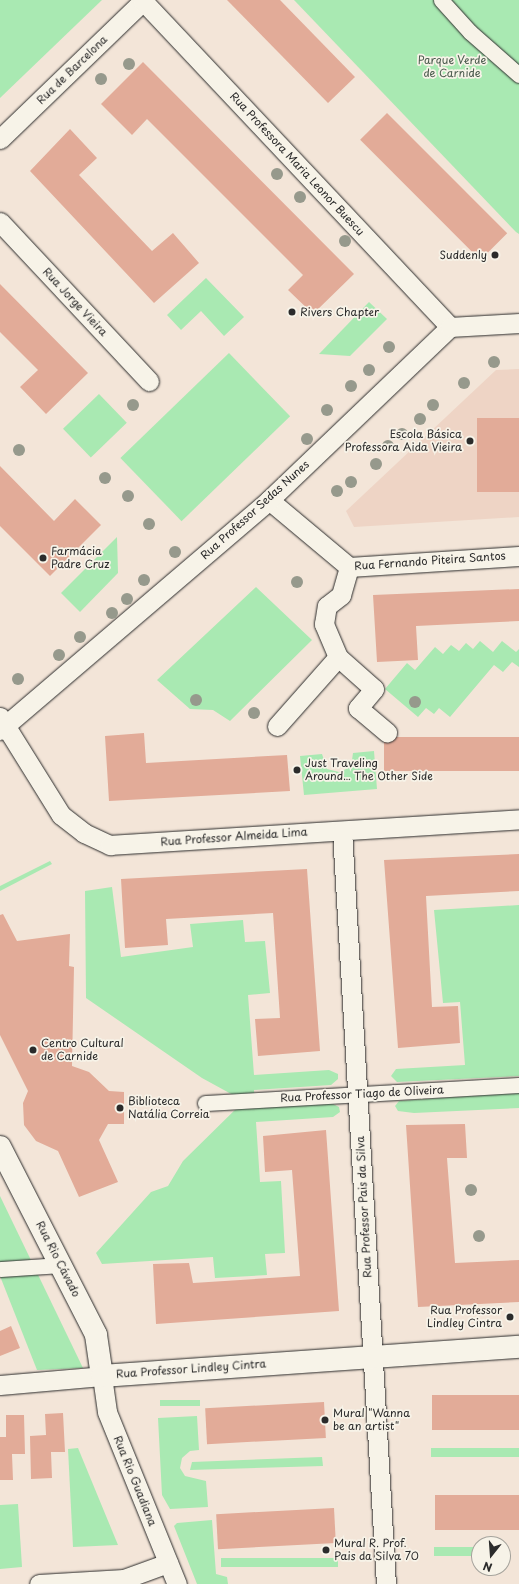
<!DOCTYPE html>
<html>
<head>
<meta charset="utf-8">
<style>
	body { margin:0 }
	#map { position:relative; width:519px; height:1584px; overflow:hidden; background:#f3e5d8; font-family:"Playpen Sans",sans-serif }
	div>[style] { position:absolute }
	.built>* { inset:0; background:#eed4c5 }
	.green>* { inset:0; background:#a9e9b2; transform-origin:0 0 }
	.building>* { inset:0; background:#e2ab98; transform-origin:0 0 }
	.roads { filter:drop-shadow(0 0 1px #2b2b2b) drop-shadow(0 0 1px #2b2b2b) }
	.pedestrian>* { height:15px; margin:-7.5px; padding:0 7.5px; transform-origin:7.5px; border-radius:7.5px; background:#f7f3e8 }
	.minor>* { height:19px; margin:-9.5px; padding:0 9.5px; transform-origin:9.5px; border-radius:9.5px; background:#f7f3e8 }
	.tertiary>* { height:22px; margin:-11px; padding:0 11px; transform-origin:11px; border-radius:11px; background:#f7f3e8 }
	.trees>* { width:12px; height:12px; margin:-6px; border-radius:50%; background:#96998c }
	.dots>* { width:11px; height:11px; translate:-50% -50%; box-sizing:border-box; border:2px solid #f7f3e8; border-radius:50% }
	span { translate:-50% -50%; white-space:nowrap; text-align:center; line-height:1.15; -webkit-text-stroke:3.5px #f7f3e8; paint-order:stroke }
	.park-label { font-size:11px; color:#4a5a4d }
	.street-label { font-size:11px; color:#2b2b2b }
	.poi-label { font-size:11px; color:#2b2b2b }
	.right { translate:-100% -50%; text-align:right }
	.left { translate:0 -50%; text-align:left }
	.north { position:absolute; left:471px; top:1536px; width:40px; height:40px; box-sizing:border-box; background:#f7f3e8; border:1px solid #a5a39c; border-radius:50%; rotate:197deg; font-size:11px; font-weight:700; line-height:16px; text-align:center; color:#2b2b2b }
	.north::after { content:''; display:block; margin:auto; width:14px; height:18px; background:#2b2b2b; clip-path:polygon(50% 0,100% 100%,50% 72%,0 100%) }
</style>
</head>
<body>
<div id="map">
	<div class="built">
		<div style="clip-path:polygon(519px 369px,519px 517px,354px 527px,346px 511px,496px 370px)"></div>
	</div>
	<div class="green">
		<div style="clip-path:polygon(0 0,102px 0,0 98px)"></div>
		<div style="clip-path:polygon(294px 0,519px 0,519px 234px,516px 232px)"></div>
		<div style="clip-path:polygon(206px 278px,244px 317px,224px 336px,201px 311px,181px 330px,167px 315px)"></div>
		<div style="clip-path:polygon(369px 302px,387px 319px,350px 356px,319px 354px)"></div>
		<div style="left:229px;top:353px;width:88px;height:151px;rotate:46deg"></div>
		<div style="left:99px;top:394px;width:40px;height:50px;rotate:46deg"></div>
		<div style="clip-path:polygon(117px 537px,118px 573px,80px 612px,61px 593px)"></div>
		<div style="clip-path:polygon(256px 587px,312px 640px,230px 721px,213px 710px,190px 709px,157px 680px)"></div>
		<div style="clip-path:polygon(480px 641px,493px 652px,502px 641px,516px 652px,519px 649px,519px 667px,512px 662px,503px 672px,494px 665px,450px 717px,439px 708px,434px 714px,426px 708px,418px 717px,385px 689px,407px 663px,415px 670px,435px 647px,443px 654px,451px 645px,459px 651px,466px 643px,473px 649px)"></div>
		<div style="clip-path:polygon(374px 751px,377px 789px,304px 795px,300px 756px,322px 754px,327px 769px,339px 772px,351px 767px,353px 753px)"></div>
		<div style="clip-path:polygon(50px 861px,52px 864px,0 891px,0 886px)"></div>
		<div style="clip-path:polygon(112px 887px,121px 957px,193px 947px,190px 924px,243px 920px,245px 942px,265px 941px,270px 993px,248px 995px,254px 1075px,329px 1070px,338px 1074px,338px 1079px,331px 1085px,254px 1090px,255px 1107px,331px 1103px,339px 1107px,340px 1112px,333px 1117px,256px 1122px,260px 1182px,281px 1181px,285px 1253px,265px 1254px,267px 1275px,215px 1278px,213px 1257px,102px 1264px,96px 1253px,151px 1192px,168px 1186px,183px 1161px,244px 1101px,202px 1078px,86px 998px,85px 891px)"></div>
		<div style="clip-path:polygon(519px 905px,519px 1076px,397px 1082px,391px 1076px,396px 1069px,465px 1065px,460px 1002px,443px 1003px,434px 910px)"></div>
		<div style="clip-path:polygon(519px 1092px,519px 1108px,414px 1113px,398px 1111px,395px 1106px,399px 1101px)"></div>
		<div style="clip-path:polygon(0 1196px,83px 1368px,37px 1370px,0 1276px)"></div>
		<div style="left:200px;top:1400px;width:6px;height:40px;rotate:90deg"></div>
		<div style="clip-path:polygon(197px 1416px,199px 1450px,190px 1451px,182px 1458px,180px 1468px,185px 1476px,206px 1481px,208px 1507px,170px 1509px,162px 1495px,158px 1418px)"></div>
		<div style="clip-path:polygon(78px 1448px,118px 1545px,73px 1547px,68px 1449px)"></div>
		<div style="left:519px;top:1448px;width:9px;height:88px;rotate:90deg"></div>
		<div style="clip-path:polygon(322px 1457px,323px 1466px,190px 1470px,192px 1462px)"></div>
		<div style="clip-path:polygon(18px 1504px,22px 1567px,0 1569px,0 1505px)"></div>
		<div style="clip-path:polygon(212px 1520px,216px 1574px,227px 1577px,228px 1584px,197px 1584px,174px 1526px,177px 1523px)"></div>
		<div style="left:479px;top:1547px;width:9px;height:45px;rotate:90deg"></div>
		<div style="left:338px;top:1558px;width:9px;height:117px;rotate:90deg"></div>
	</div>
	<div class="building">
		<div style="clip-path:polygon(227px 0,280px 0,355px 77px,328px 103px)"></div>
		<div style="clip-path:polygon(143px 62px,354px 274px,313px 314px,288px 290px,303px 275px,147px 119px,132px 135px,101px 104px)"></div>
		<div style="left:387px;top:113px;width:170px;height:38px;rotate:45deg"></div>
		<div style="clip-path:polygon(70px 129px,97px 158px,79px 175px,152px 251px,173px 233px,199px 263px,154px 303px,30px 171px)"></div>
		<div style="clip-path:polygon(0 284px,88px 373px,46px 414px,20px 387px,38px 370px,0 332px)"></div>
		<div style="left:519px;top:418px;width:74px;height:42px;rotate:90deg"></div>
		<div style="clip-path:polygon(0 466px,54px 521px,75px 499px,101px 525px,50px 576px,0 526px)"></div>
		<div style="clip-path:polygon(519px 589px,519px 621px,416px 626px,418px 660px,377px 662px,373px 595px)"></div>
		<div style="clip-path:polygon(144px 733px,146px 763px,287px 755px,290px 791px,109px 801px,105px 736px)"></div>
		<div style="left:519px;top:737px;width:34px;height:135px;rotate:90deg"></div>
		<div style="clip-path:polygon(519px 854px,519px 891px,426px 896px,432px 1007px,458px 1006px,460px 1043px,398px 1048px,384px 860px)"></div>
		<div style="clip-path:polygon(307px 869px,320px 1051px,258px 1056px,255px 1019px,280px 1018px,273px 913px,166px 919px,168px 945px,125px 948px,121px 879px)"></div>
		<div style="clip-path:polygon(3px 914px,17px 941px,70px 934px,69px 966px,74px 967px,72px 1066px,89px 1072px,109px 1091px,124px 1092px,124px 1124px,108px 1124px,99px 1140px,118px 1182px,79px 1197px,58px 1151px,36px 1141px,24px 1125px,23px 1103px,28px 1091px,0 1035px,0 915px)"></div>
		<div style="clip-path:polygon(465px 1124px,467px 1158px,447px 1158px,455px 1263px,519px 1260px,519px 1302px,418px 1307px,406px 1125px)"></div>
		<div style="clip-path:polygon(326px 1130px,339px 1311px,156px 1324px,153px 1264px,189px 1263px,193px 1283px,300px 1276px,292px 1170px,265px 1172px,263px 1136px)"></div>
		<div style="clip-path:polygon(11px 1326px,20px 1348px,0 1356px,0 1331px)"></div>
		<div style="left:519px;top:1395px;width:35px;height:87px;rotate:90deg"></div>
		<div style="left:324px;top:1402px;width:36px;height:119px;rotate:87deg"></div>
		<div style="clip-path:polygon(63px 1413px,65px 1452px,51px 1452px,52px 1478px,31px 1479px,30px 1436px,46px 1435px,45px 1414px)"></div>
		<div style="clip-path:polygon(6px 1415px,24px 1415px,25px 1454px,12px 1454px,13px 1480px,0 1480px,0 1437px,6px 1437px)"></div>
		<div style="left:519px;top:1495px;width:35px;height:84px;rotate:90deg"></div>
		<div style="left:334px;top:1508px;width:35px;height:118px;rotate:87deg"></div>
	</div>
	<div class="roads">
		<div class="pedestrian">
			<div style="left:441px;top:0;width:43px;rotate:47.8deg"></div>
			<div style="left:470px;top:32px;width:65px;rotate:41.3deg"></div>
			<div style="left:205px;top:1103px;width:315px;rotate:-3.3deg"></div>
			<div style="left:0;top:1269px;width:61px;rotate:-3.8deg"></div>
		</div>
		<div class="minor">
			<div style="left:0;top:139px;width:199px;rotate:-44deg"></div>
			<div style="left:143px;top:1px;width:448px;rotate:46.7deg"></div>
			<div style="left:0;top:222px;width:218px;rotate:46.9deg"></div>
			<div style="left:269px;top:500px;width:104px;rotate:39.9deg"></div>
			<div style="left:349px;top:567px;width:170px;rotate:-3.7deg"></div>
			<div style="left:338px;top:657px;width:36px;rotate:-113deg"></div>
			<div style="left:324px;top:624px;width:18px;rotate:-81deg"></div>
			<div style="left:327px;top:606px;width:18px;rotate:-38deg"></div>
			<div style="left:341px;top:595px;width:29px;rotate:-74deg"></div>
			<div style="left:0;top:717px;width:115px;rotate:58.1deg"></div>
			<div style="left:61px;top:815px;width:29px;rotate:38deg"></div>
			<div style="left:84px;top:833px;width:29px;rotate:25deg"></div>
			<div style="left:110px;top:845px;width:410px;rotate:-3.6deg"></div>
			<div style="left:277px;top:726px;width:92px;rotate:-48.5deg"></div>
			<div style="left:338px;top:657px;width:48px;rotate:41.6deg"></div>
			<div style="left:374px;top:689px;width:25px;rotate:130deg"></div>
			<div style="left:358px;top:708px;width:38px;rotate:40deg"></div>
			<div style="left:0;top:730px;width:354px;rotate:-40.5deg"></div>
			<div style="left:269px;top:500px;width:250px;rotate:-43.7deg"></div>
			<div style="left:450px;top:327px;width:69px;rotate:-3.3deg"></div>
			<div style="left:342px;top:831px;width:754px;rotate:86.66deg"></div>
			<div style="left:0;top:1385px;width:102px;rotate:-5deg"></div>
			<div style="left:102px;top:1376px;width:36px;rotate:82deg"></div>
			<div style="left:107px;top:1412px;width:186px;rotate:67.9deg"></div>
			<div style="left:39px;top:1584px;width:85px;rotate:-3.4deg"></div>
			<div style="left:124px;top:1579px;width:47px;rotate:-20deg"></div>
		</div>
		<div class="tertiary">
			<div style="left:0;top:1147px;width:211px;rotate:62.9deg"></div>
			<div style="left:96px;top:1335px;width:41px;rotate:81.7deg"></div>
			<div style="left:102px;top:1376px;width:418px;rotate:-4deg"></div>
		</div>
	</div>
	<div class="trees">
		<div style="left:129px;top:64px"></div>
		<div style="left:101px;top:79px"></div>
		<div style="left:277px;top:174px"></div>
		<div style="left:300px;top:197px"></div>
		<div style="left:345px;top:241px"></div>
		<div style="left:389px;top:347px"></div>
		<div style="left:494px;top:362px"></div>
		<div style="left:369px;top:370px"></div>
		<div style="left:464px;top:383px"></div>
		<div style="left:351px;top:386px"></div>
		<div style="left:133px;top:405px"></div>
		<div style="left:433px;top:405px"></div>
		<div style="left:327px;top:410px"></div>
		<div style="left:420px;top:419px"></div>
		<div style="left:402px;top:434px"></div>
		<div style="left:307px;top:439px"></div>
		<div style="left:388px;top:446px"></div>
		<div style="left:19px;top:450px"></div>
		<div style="left:376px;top:464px"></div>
		<div style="left:105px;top:478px"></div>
		<div style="left:351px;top:482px"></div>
		<div style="left:337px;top:491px"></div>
		<div style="left:128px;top:496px"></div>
		<div style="left:149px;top:524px"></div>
		<div style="left:175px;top:552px"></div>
		<div style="left:144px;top:580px"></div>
		<div style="left:297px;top:582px"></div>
		<div style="left:127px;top:599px"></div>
		<div style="left:112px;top:613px"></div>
		<div style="left:80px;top:637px"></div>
		<div style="left:59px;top:655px"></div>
		<div style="left:18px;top:679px"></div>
		<div style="left:196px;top:700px"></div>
		<div style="left:415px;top:702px"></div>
		<div style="left:254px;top:713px"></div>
		<div style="left:471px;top:1190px"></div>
		<div style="left:479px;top:1236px"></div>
	</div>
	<div class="dots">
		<div style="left:495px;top:255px;background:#2b2b2b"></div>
		<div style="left:292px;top:312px;background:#2b2b2b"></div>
		<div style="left:470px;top:441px;background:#2b2b2b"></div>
		<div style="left:43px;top:558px;background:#2b2b2b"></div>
		<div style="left:297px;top:770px;background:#2b2b2b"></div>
		<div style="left:33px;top:1050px;background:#2b2b2b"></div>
		<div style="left:120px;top:1108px;background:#2b2b2b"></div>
		<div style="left:510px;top:1317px;background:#2b2b2b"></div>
		<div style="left:325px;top:1420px;background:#2b2b2b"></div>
		<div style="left:326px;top:1550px;background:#2b2b2b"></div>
	</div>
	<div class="park-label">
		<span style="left:452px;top:67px">Parque Verde<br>de Carnide</span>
	</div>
	<div class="street-label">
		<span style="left:72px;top:70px;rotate:-44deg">Rua de Barcelona</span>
		<span style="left:297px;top:164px;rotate:47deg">Rua Professora Maria Leonor Buescu</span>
		<span style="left:75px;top:302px;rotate:47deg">Rua Jorge Vieira</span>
		<span style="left:255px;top:510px;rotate:-42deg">Rua Professor Sedas Nunes</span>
		<span style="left:430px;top:561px;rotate:-4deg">Rua Fernando Piteira Santos</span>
		<span style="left:234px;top:837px;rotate:-4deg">Rua Professor Almeida Lima</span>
		<span style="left:362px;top:1094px;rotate:-3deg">Rua Professor Tiago de Oliveira</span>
		<span style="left:364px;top:1207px;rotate:-93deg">Rua Professor Pais da Silva</span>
		<span style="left:58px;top:1259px;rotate:63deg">Rua Rio Cávado</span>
		<span style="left:191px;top:1369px;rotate:-4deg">Rua Professor Lindley Cintra</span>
		<span style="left:135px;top:1481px;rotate:68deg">Rua Rio Guadiana</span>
	</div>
	<div class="poi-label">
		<span class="right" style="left:487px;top:255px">Suddenly</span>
		<span class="left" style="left:300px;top:312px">Rivers Chapter</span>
		<span class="right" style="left:462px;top:441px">Escola Básica<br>Professora Aida Vieira</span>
		<span class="left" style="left:51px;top:558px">Farmácia<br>Padre Cruz</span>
		<span class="left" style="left:305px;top:770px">Just Traveling<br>Around… The Other Side</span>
		<span class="left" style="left:41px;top:1050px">Centro Cultural<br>de Carnide</span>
		<span class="left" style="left:128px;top:1108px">Biblioteca<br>Natália Correia</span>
		<span class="right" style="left:502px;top:1317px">Rua Professor<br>Lindley Cintra</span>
		<span class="left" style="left:333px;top:1420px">Mural "Wanna<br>be an artist"</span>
		<span class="left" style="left:334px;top:1550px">Mural R. Prof.<br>Pais da Silva 70</span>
	</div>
	<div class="north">N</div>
</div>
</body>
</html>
